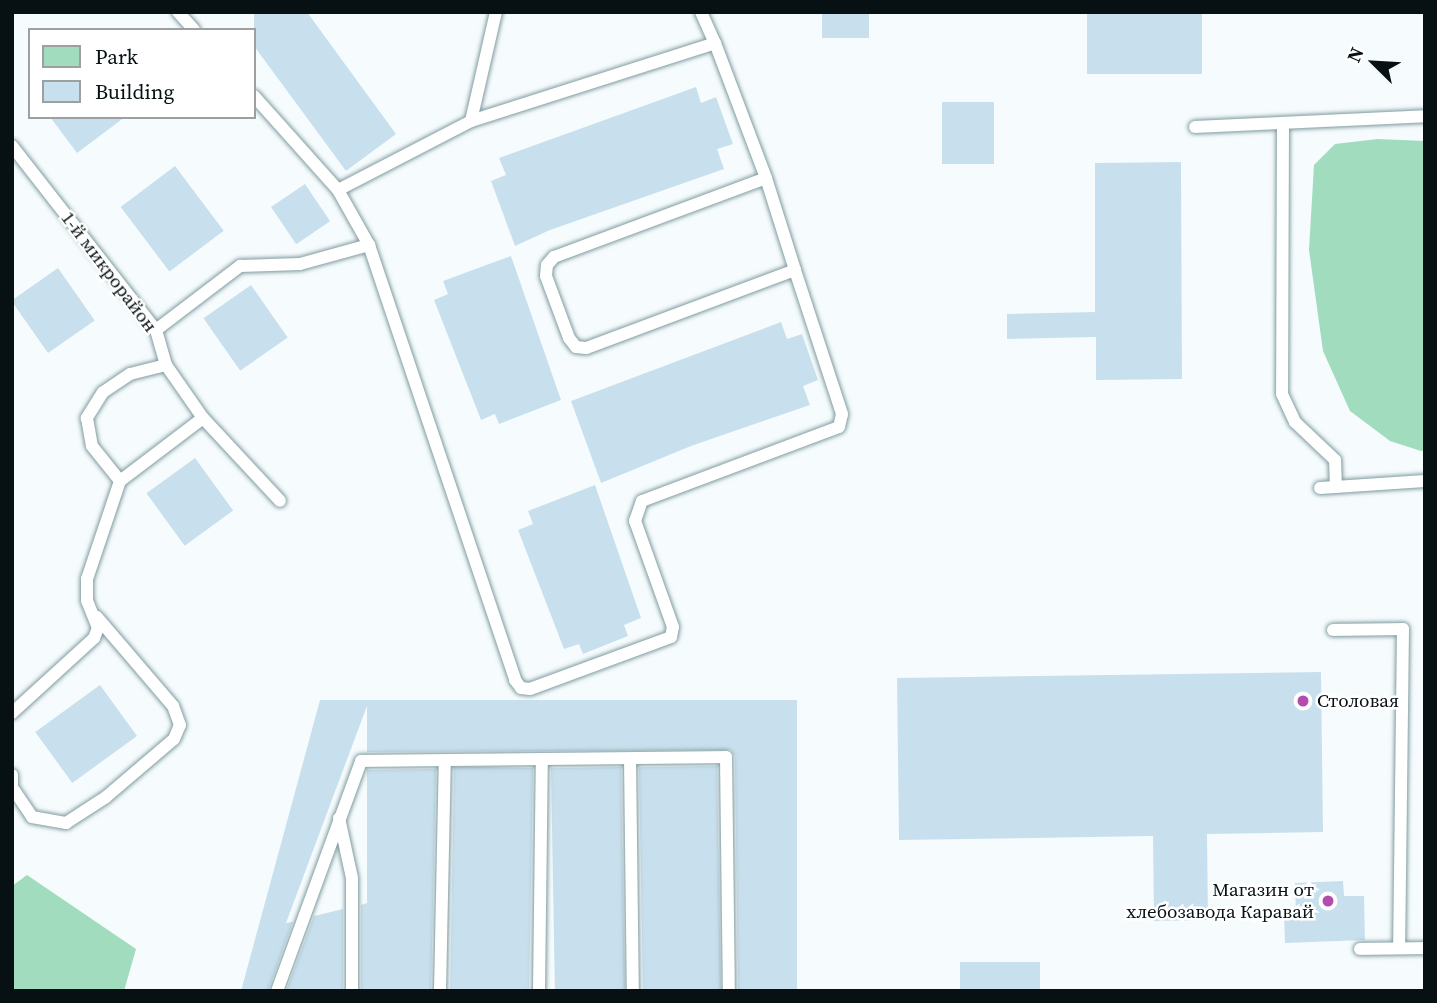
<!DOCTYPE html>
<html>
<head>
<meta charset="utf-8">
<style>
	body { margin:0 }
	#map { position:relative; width:1437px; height:1003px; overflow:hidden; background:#f6fcfd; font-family:"Source Serif 4",serif }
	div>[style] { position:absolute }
	.green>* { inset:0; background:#a1dcbe }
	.building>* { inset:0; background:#c8e0ee; transform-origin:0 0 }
	.roads { filter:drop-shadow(0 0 2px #809ca1) drop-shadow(0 0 2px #809ca1) }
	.lane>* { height:12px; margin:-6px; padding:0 6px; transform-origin:6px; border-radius:6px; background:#fff }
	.dots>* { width:19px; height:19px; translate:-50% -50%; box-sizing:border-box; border:4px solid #fff; border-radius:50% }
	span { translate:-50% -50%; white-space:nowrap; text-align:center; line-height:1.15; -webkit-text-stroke:5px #fff; paint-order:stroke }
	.street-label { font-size:19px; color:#071113 }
	.poi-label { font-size:19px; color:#071113 }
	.left { translate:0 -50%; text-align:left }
	.right { translate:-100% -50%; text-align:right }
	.frame { position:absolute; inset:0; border:14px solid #071113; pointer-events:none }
	.legend { position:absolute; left:28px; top:28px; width:228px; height:91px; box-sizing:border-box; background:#fff; border:2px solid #9ca0a1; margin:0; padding:9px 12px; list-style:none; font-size:21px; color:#071113 }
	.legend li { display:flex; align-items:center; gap:14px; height:35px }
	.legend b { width:35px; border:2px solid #9ca0a1 }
	.north { position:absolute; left:1339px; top:28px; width:70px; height:70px; -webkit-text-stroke:5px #fff; paint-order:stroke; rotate:294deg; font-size:19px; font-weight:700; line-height:28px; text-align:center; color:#071113 }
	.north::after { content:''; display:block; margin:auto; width:24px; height:32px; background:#071113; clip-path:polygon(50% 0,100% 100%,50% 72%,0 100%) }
</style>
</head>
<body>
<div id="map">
	<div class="green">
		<div style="clip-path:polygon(1378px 139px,1425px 141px,1425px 450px,1421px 451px,1390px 441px,1350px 411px,1323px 351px,1309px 250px,1314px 165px,1335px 144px)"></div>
		<div style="clip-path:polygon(27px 875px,136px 949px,124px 991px,12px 991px,12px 886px)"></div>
	</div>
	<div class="building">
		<div style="clip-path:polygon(254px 12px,307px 12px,396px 134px,346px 171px,254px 46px)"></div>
		<div style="left:822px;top:12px;width:47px;height:26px"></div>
		<div style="left:1087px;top:12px;width:115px;height:62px"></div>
		<div style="clip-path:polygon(696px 87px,701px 103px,716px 97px,733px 144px,717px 149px,724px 169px,550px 230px,515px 246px,491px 181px,506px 175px,499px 158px)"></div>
		<div style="left:942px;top:102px;width:52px;height:62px"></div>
		<div style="clip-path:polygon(50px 117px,125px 117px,77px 153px)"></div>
		<div style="clip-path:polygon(1181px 162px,1182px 379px,1096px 380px,1096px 337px,1007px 339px,1007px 314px,1095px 312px,1095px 163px)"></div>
		<div style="left:175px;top:166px;width:81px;height:68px;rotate:53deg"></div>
		<div style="left:305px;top:184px;width:45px;height:41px;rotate:56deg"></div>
		<div style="clip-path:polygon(511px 256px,561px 400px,499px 424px,495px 414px,481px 420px,434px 300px,448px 294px,443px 281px)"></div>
		<div style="left:58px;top:268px;width:64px;height:57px;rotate:55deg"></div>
		<div style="left:251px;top:285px;width:64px;height:58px;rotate:55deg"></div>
		<div style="clip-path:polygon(781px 322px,787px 339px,802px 334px,818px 380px,803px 386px,810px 405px,691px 446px,601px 483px,571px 401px)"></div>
		<div style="left:195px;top:458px;width:65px;height:60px;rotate:54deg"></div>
		<div style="clip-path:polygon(595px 485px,641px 618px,624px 625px,628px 636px,583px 654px,579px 644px,564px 649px,518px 530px,533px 524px,528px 511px)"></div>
		<div style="clip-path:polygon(1321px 672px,1323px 832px,1207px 834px,1208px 920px,1154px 921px,1153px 836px,899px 840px,897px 678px)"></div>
		<div style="left:100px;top:685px;width:63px;height:80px;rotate:54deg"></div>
		<div style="clip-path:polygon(320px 700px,797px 700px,797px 991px,738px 991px,735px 757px,731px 750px,367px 752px,367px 706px,286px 923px,293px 922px,268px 991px,241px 991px)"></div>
		<div style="left:717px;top:766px;width:225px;height:78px;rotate:89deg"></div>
		<div style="left:621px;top:767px;width:224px;height:70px;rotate:89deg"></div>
		<div style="left:533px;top:768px;width:223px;height:79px;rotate:91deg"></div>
		<div style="clip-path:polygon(436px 769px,431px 991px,361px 991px,361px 905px,367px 903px,367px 770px)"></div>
		<div style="clip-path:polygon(1343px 881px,1344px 896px,1364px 896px,1365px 940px,1285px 943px,1284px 916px,1296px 916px,1295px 883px)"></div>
		<div style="clip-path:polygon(343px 909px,343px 991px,286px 991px,314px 916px)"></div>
		<div style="left:1040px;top:962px;width:29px;height:80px;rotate:90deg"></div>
	</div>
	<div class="roads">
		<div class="lane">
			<div style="left:178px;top:12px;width:24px;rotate:48deg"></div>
			<div style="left:701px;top:12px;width:34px;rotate:66deg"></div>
			<div style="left:254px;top:96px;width:126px;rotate:48.2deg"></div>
			<div style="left:338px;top:190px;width:150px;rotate:-27.4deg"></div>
			<div style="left:471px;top:121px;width:256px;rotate:-17.7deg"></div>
			<div style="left:715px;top:43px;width:144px;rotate:69.3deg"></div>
			<div style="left:766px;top:178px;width:96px;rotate:72.5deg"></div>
			<div style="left:471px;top:121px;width:112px;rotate:-77.1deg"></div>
			<div style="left:1283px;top:123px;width:271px;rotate:90.2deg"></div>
			<div style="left:1282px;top:394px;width:31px;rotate:65deg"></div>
			<div style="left:1295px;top:422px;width:55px;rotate:43.5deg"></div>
			<div style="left:1335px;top:460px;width:27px;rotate:88deg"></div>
			<div style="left:1195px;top:127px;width:230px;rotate:-2.7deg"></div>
			<div style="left:12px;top:146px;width:234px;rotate:52deg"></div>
			<div style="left:156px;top:330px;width:36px;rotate:74deg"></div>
			<div style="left:166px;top:365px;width:37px;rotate:166deg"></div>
			<div style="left:130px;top:374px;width:32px;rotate:146deg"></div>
			<div style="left:103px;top:392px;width:31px;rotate:122deg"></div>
			<div style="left:87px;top:418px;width:28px;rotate:80deg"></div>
			<div style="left:92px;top:446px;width:45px;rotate:51.3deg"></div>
			<div style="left:338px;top:190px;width:63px;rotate:60.6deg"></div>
			<div style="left:156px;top:330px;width:106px;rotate:-37.3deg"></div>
			<div style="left:240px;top:266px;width:60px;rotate:-1.9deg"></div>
			<div style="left:300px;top:264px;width:72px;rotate:-15.4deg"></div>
			<div style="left:369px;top:245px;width:459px;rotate:71.4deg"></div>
			<div style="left:515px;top:680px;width:10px;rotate:53deg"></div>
			<div style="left:521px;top:688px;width:9px;rotate:6deg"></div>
			<div style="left:530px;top:689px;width:150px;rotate:-20.2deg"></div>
			<div style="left:671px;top:637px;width:10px;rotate:-79deg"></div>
			<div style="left:673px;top:627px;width:113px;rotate:-109.7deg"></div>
			<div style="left:635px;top:521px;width:21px;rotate:-71deg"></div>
			<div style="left:642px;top:501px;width:210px;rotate:-20.6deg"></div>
			<div style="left:839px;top:427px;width:13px;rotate:-77deg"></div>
			<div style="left:842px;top:414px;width:151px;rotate:-108.1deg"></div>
			<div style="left:795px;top:270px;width:223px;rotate:159.5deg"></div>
			<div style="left:586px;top:348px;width:10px;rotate:-174deg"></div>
			<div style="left:576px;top:347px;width:11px;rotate:-128deg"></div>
			<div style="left:569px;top:338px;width:66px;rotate:-110.4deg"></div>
			<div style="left:546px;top:276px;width:11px;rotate:-85deg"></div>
			<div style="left:547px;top:265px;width:11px;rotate:-49deg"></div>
			<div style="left:554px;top:257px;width:226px;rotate:-20.4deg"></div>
			<div style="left:166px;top:365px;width:65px;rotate:55.1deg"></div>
			<div style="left:203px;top:418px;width:113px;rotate:47.1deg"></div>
			<div style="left:1320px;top:488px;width:105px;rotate:-3.8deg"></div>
			<div style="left:1333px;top:630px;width:70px;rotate:-0.8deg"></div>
			<div style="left:1403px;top:629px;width:319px;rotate:90.7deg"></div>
			<div style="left:12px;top:713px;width:111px;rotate:-42.4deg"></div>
			<div style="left:94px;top:638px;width:11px;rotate:-68deg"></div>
			<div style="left:98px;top:628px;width:29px;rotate:-112deg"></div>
			<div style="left:87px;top:601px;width:22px;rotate:-90deg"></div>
			<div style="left:87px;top:579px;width:103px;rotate:-71.4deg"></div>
			<div style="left:120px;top:481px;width:104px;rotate:-37.2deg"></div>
			<div style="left:630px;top:759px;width:232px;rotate:89.3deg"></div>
			<div style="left:12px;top:775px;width:17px;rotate:90deg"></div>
			<div style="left:14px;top:790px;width:32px;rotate:56deg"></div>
			<div style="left:32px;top:817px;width:35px;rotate:10deg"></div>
			<div style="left:66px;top:823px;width:48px;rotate:-33deg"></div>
			<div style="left:106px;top:797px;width:89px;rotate:-40.5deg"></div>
			<div style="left:174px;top:739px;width:15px;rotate:-67deg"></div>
			<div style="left:180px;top:725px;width:20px;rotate:-110deg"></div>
			<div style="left:173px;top:706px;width:117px;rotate:-130.5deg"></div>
			<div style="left:339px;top:818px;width:61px;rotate:77.8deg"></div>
			<div style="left:352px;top:878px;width:113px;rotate:90deg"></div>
			<div style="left:1360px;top:949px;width:65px;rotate:-0.9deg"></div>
			<div style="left:277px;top:991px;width:245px;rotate:-69.9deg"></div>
			<div style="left:361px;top:761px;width:365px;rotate:-0.6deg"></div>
			<div style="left:726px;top:757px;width:234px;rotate:89.3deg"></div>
			<div style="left:440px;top:991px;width:230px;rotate:-88.8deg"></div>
			<div style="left:539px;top:991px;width:232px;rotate:-89.3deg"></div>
		</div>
	</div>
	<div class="dots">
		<div style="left:1303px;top:701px;background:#b44caf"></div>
		<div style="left:1328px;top:901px;background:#b44caf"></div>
	</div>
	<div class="street-label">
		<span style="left:109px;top:272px;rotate:53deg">1-й микрорайон</span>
	</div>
	<div class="poi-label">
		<span class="left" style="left:1317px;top:701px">Столовая</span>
		<span class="right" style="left:1314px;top:901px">Магазин от<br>хлебозавода Каравай</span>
	</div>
	<div class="frame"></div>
	<ul class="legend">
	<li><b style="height:19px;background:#a1dcbe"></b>Park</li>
	<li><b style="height:19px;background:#c8e0ee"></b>Building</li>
	</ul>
	<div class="north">N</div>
</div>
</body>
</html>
